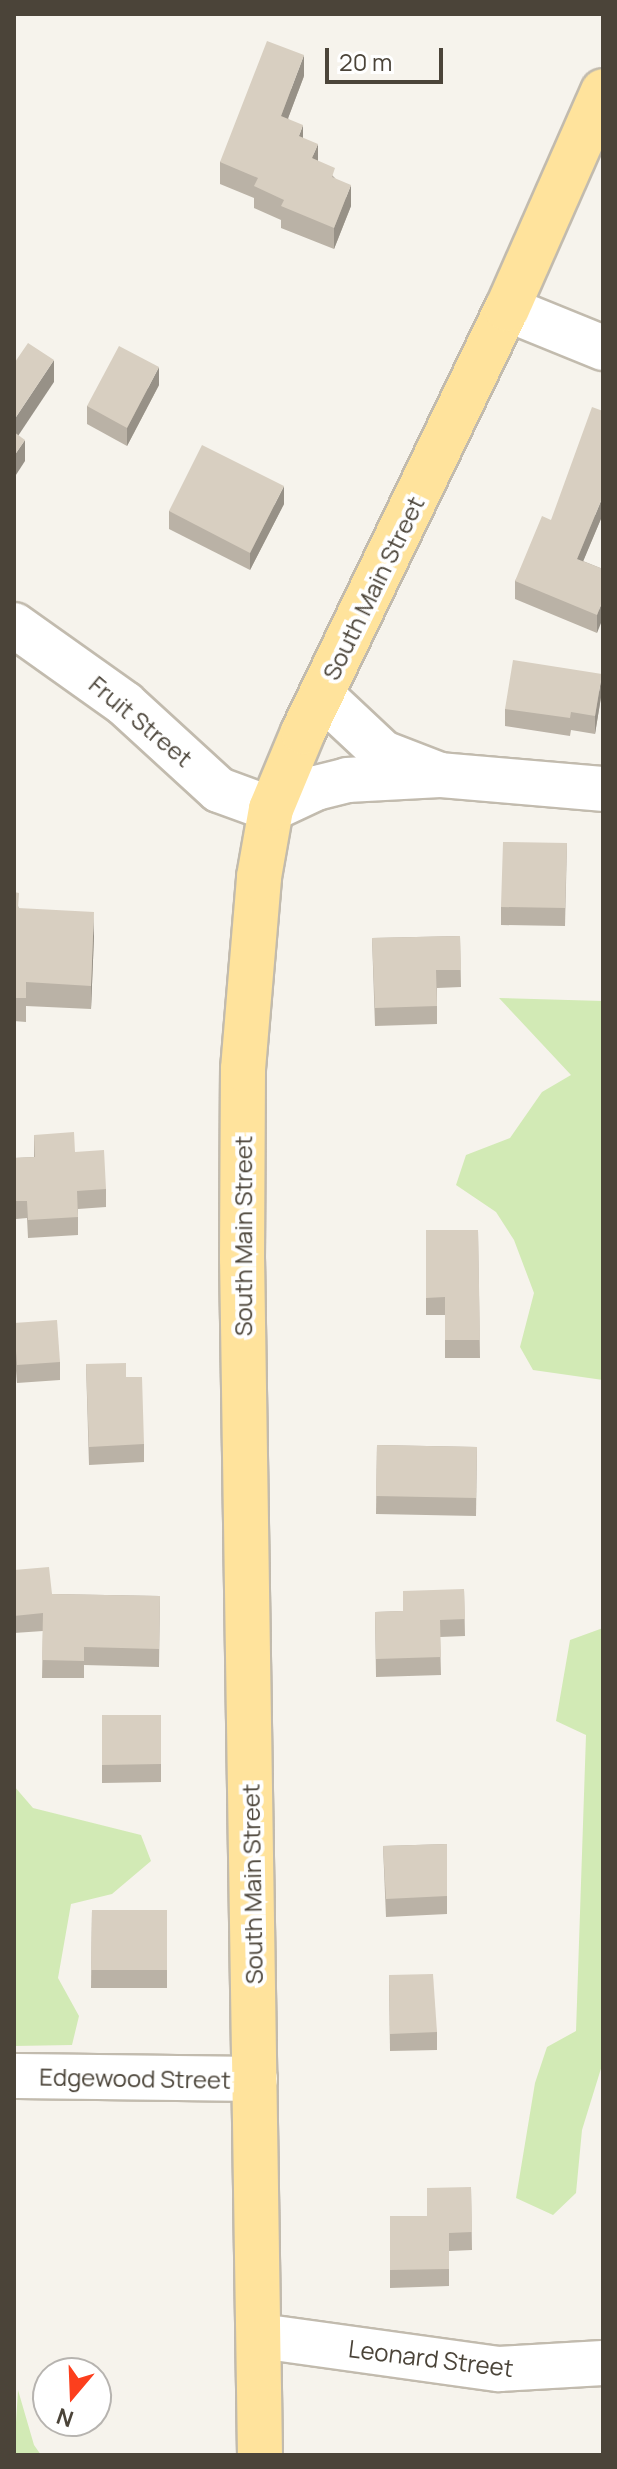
<!DOCTYPE html>
<html>
<head>
<meta charset="utf-8">
<style>
	body { margin:0 }
	#map { position:relative; width:617px; height:2469px; overflow:hidden; background:#f6f3ec; font-family:Manrope,sans-serif }
	div>[style] { position:absolute }
	.green>* { inset:0; background:#d2eab5 }
	.roads { filter:drop-shadow(2px 0 #c2bbae) drop-shadow(-2px 0 #c2bbae) drop-shadow(0 2px #c2bbae) drop-shadow(0 -2px #c2bbae) }
	.minor>* { height:44px; margin:-22px; padding:0 22px; transform-origin:22px; border-radius:22px; background:#fff }
	.major>* { height:44px; margin:-22px; padding:0 22px; transform-origin:22px; border-radius:22px; background:#ffe39c }
	.wall>* { inset:0; background:#bab2a6 }
	.shaded-wall>* { inset:0; background:#979187 }
	.building>* { inset:0; background:#d8cfc1 }
	span { translate:-50% -50%; white-space:nowrap; text-align:center; line-height:1.15; -webkit-text-stroke:8px #fff; paint-order:stroke }
	.street-label { font-size:24px; color:#4b4439 }
	.frame { position:absolute; inset:0; border:16px solid #4b4439; pointer-events:none }
	.north { position:absolute; left:32px; top:2357px; width:80px; height:80px; box-sizing:border-box; background:#fff; border:2px solid #b7b4b0; border-radius:50%; rotate:199deg; font-size:22px; font-weight:700; line-height:32px; text-align:center; color:#4b4439 }
	.north::after { content:''; display:block; margin:auto; width:28px; height:36px; background:#fc3f1d; clip-path:polygon(50% 0,100% 100%,50% 72%,0 100%) }
	.scale { position:absolute; left:325px; top:48px; width:118px; height:36px; box-sizing:border-box; border:4px solid #4b4439; border-top:0; padding-left:10px; font-size:24px; line-height:28px; white-space:nowrap; color:#4b4439; -webkit-text-stroke:6px #fff; paint-order:stroke }
</style>
</head>
<body>
<div id="map">
	<div class="green">
		<i style="clip-path:polygon(499px 998px,603px 1001px,603px 1380px,533px 1370px,520px 1347px,534px 1293px,514px 1240px,496px 1212px,456px 1185px,466px 1155px,510px 1138px,542px 1092px,571px 1075px)"></i>
		<i style="clip-path:polygon(603px 1628px,603px 2062px,582px 2130px,576px 2193px,553px 2215px,516px 2198px,535px 2083px,547px 2047px,576px 2031px,586px 1735px,556px 1721px,570px 1640px)"></i>
		<i style="clip-path:polygon(14px 1786px,33px 1808px,141px 1835px,151px 1861px,112px 1894px,71px 1904px,58px 1978px,79px 2016px,72px 2045px,14px 2046px)"></i>
		<i style="clip-path:polygon(18px 2390px,34px 2445px,41px 2455px,14px 2455px)"></i>
	</div>
	<div class="roads">
		<div class="minor">
			<i style="left:507px;top:309px;width:104px;rotate:22.1deg"></i>
			<i style="left:14px;top:625px;width:136px;rotate:35.4deg"></i>
			<i style="left:125px;top:704px;width:127px;rotate:42.5deg"></i>
			<i style="left:219px;top:790px;width:55px;rotate:20.1deg"></i>
			<i style="left:271px;top:809px;width:50px;rotate:-25deg"></i>
			<i style="left:316px;top:788px;width:32px;rotate:-14deg"></i>
			<i style="left:347px;top:780px;width:93px;rotate:-3.1deg"></i>
			<i style="left:440px;top:775px;width:61px;rotate:-158.9deg"></i>
			<i style="left:383px;top:753px;width:85px;rotate:-136.9deg"></i>
			<i style="left:440px;top:775px;width:164px;rotate:4.9deg"></i>
			<i style="left:14px;top:2076px;width:241px;rotate:0.7deg"></i>
			<i style="left:260px;top:2336px;width:241px;rotate:7.9deg"></i>
			<i style="left:499px;top:2369px;width:104px;rotate:-3.3deg"></i>
		</div>
		<div class="major">
			<i style="left:260px;top:2455px;width:1196px;rotate:-90.86deg"></i>
			<i style="left:242px;top:1259px;width:190px;rotate:-89.7deg"></i>
			<i style="left:243px;top:1069px;width:193px;rotate:-85.2deg"></i>
			<i style="left:259px;top:877px;width:69px;rotate:-80deg"></i>
			<i style="left:271px;top:809px;width:83px;rotate:-67.4deg"></i>
			<i style="left:303px;top:732px;width:470px;rotate:-64.3deg"></i>
			<i style="left:507px;top:309px;width:238px;rotate:-66.2deg"></i>
		</div>
	</div>
	<div class="wall">
		<i style="clip-path:polygon(304px 76px,288px 118px,318px 161px,335px 178px,351px 206px,334px 249px,281px 228px,281px 220px,254px 208px,254px 198px,220px 184px,220px 162px)"></i>
		<i style="clip-path:polygon(159px 385px,127px 446px,87px 424px,87px 406px)"></i>
		<i style="clip-path:polygon(284px 504px,250px 570px,169px 529px,169px 511px)"></i>
		<i style="clip-path:polygon(603px 514px,583px 561px,603px 569px,597px 633px,515px 599px,515px 581px,551px 520px)"></i>
		<i style="clip-path:polygon(602px 691px,595px 734px,571px 730px,570px 736px,505px 726px,505px 709px)"></i>
		<i style="clip-path:polygon(567px 843px,565px 926px,501px 925px,501px 907px)"></i>
		<i style="clip-path:polygon(14px 892px,19px 909px,94px 936px,91px 1009px,26px 1006px,26px 1022px,14px 1021px)"></i>
		<i style="clip-path:polygon(460px 936px,461px 987px,437px 988px,437px 1024px,375px 1026px,372px 938px)"></i>
		<i style="clip-path:polygon(34px 1135px,75px 1152px,106px 1189px,106px 1207px,78px 1209px,78px 1235px,28px 1238px,27px 1218px,16px 1219px,14px 1158px,34px 1157px)"></i>
		<i style="clip-path:polygon(426px 1230px,478px 1230px,480px 1358px,445px 1358px,445px 1315px,426px 1315px)"></i>
		<i style="clip-path:polygon(14px 1323px,60px 1362px,60px 1380px,17px 1383px,14px 1346px)"></i>
		<i style="clip-path:polygon(86px 1364px,126px 1377px,144px 1444px,144px 1462px,89px 1465px)"></i>
		<i style="clip-path:polygon(377px 1445px,477px 1447px,476px 1516px,376px 1514px)"></i>
		<i style="clip-path:polygon(14px 1570px,52px 1594px,160px 1596px,159px 1667px,84px 1665px,84px 1678px,42px 1678px,43px 1631px,14px 1633px)"></i>
		<i style="clip-path:polygon(464px 1589px,465px 1636px,440px 1637px,441px 1675px,376px 1677px,375px 1612px,403px 1611px)"></i>
		<i style="clip-path:polygon(102px 1715px,161px 1715px,161px 1782px,102px 1783px)"></i>
		<i style="clip-path:polygon(447px 1844px,447px 1914px,386px 1917px,383px 1846px)"></i>
		<i style="clip-path:polygon(92px 1910px,167px 1910px,167px 1988px,91px 1988px)"></i>
		<i style="clip-path:polygon(389px 1975px,437px 2032px,437px 2050px,390px 2051px)"></i>
		<i style="clip-path:polygon(471px 2187px,472px 2250px,449px 2251px,449px 2286px,390px 2288px,390px 2216px,427px 2216px)"></i>
	</div>
	<div class="shaded-wall">
		<i style="clip-path:polygon(304px 55px,304px 76px,281px 137px,281px 116px)"></i>
		<i style="clip-path:polygon(303px 125px,303px 146px,299px 136px)"></i>
		<i style="clip-path:polygon(318px 144px,318px 166px,312px 158px)"></i>
		<i style="clip-path:polygon(351px 185px,351px 206px,334px 249px,334px 228px)"></i>
		<i style="clip-path:polygon(54px 360px,54px 382px,14px 442px,14px 420px)"></i>
		<i style="clip-path:polygon(159px 367px,159px 385px,127px 446px,127px 428px)"></i>
		<i style="clip-path:polygon(25px 440px,25px 461px,14px 478px,14px 456px)"></i>
		<i style="clip-path:polygon(284px 486px,284px 504px,250px 570px,250px 553px)"></i>
		<i style="clip-path:polygon(603px 496px,603px 514px,577px 576px,577px 559px)"></i>
		<i style="clip-path:polygon(603px 600px,603px 618px,597px 633px,597px 615px)"></i>
		<i style="clip-path:polygon(602px 674px,602px 691px,595px 734px,595px 716px)"></i>
		<i style="clip-path:polygon(94px 912px,94px 936px,91px 1009px,91px 986px)"></i>
	</div>
	<div class="building">
		<i style="clip-path:polygon(267px 41px,304px 55px,281px 116px,303px 125px,299px 136px,318px 144px,312px 158px,335px 168px,332px 177px,351px 185px,334px 228px,281px 206px,284px 200px,254px 186px,258px 178px,220px 162px)"></i>
		<i style="clip-path:polygon(28px 343px,54px 360px,14px 420px,14px 361px,15px 362px)"></i>
		<i style="clip-path:polygon(119px 346px,159px 367px,127px 428px,87px 406px)"></i>
		<i style="clip-path:polygon(592px 407px,603px 411px,603px 496px,577px 559px,603px 569px,603px 600px,597px 615px,515px 581px,542px 516px,551px 520px)"></i>
		<i style="clip-path:polygon(14px 432px,25px 440px,14px 456px)"></i>
		<i style="clip-path:polygon(202px 445px,284px 486px,250px 553px,169px 511px)"></i>
		<i style="clip-path:polygon(513px 660px,602px 674px,595px 716px,571px 712px,570px 718px,505px 709px)"></i>
		<i style="clip-path:polygon(503px 842px,567px 843px,565px 908px,501px 907px)"></i>
		<i style="clip-path:polygon(14px 892px,19px 893px,18px 908px,94px 912px,91px 986px,26px 982px,26px 998px,14px 998px)"></i>
		<i style="clip-path:polygon(460px 936px,461px 970px,436px 970px,437px 1006px,375px 1008px,372px 938px)"></i>
		<i style="clip-path:polygon(74px 1132px,75px 1152px,104px 1150px,106px 1189px,77px 1191px,78px 1217px,28px 1220px,27px 1201px,16px 1201px,14px 1158px,35px 1157px,34px 1135px)"></i>
		<i style="clip-path:polygon(426px 1230px,478px 1230px,480px 1340px,445px 1340px,445px 1297px,426px 1298px)"></i>
		<i style="clip-path:polygon(57px 1320px,60px 1362px,17px 1365px,14px 1323px)"></i>
		<i style="clip-path:polygon(126px 1363px,126px 1377px,142px 1377px,144px 1444px,89px 1447px,86px 1364px)"></i>
		<i style="clip-path:polygon(377px 1445px,477px 1447px,476px 1498px,376px 1496px)"></i>
		<i style="clip-path:polygon(49px 1567px,52px 1594px,160px 1596px,159px 1649px,84px 1647px,84px 1661px,42px 1660px,43px 1613px,14px 1616px,14px 1570px)"></i>
		<i style="clip-path:polygon(464px 1589px,465px 1619px,440px 1620px,441px 1657px,376px 1659px,375px 1612px,403px 1611px,403px 1591px)"></i>
		<i style="clip-path:polygon(102px 1715px,161px 1715px,161px 1764px,102px 1765px)"></i>
		<i style="clip-path:polygon(447px 1844px,447px 1896px,386px 1899px,383px 1846px)"></i>
		<i style="clip-path:polygon(92px 1910px,167px 1910px,167px 1970px,91px 1970px)"></i>
		<i style="clip-path:polygon(433px 1974px,437px 2032px,390px 2034px,389px 1975px)"></i>
		<i style="clip-path:polygon(471px 2187px,472px 2232px,449px 2233px,449px 2269px,390px 2270px,390px 2216px,427px 2216px,427px 2188px)"></i>
	</div>
	<div class="street-label">
		<span style="left:373px;top:588px;rotate:-64deg">South Main Street</span>
		<span style="left:141px;top:721px;rotate:40deg">Fruit Street</span>
		<span style="left:243px;top:1236px;rotate:-90deg">South Main Street</span>
		<span style="left:252px;top:1884px;rotate:-91deg">South Main Street</span>
		<span style="left:135px;top:2078px;rotate:1deg">Edgewood Street</span>
		<span style="left:431px;top:2358px;rotate:7deg">Leonard Street</span>
	</div>
	<div class="frame"></div>
	<div class="north">N</div>
	<div class="scale">20 m</div>
</div>
</body>
</html>
